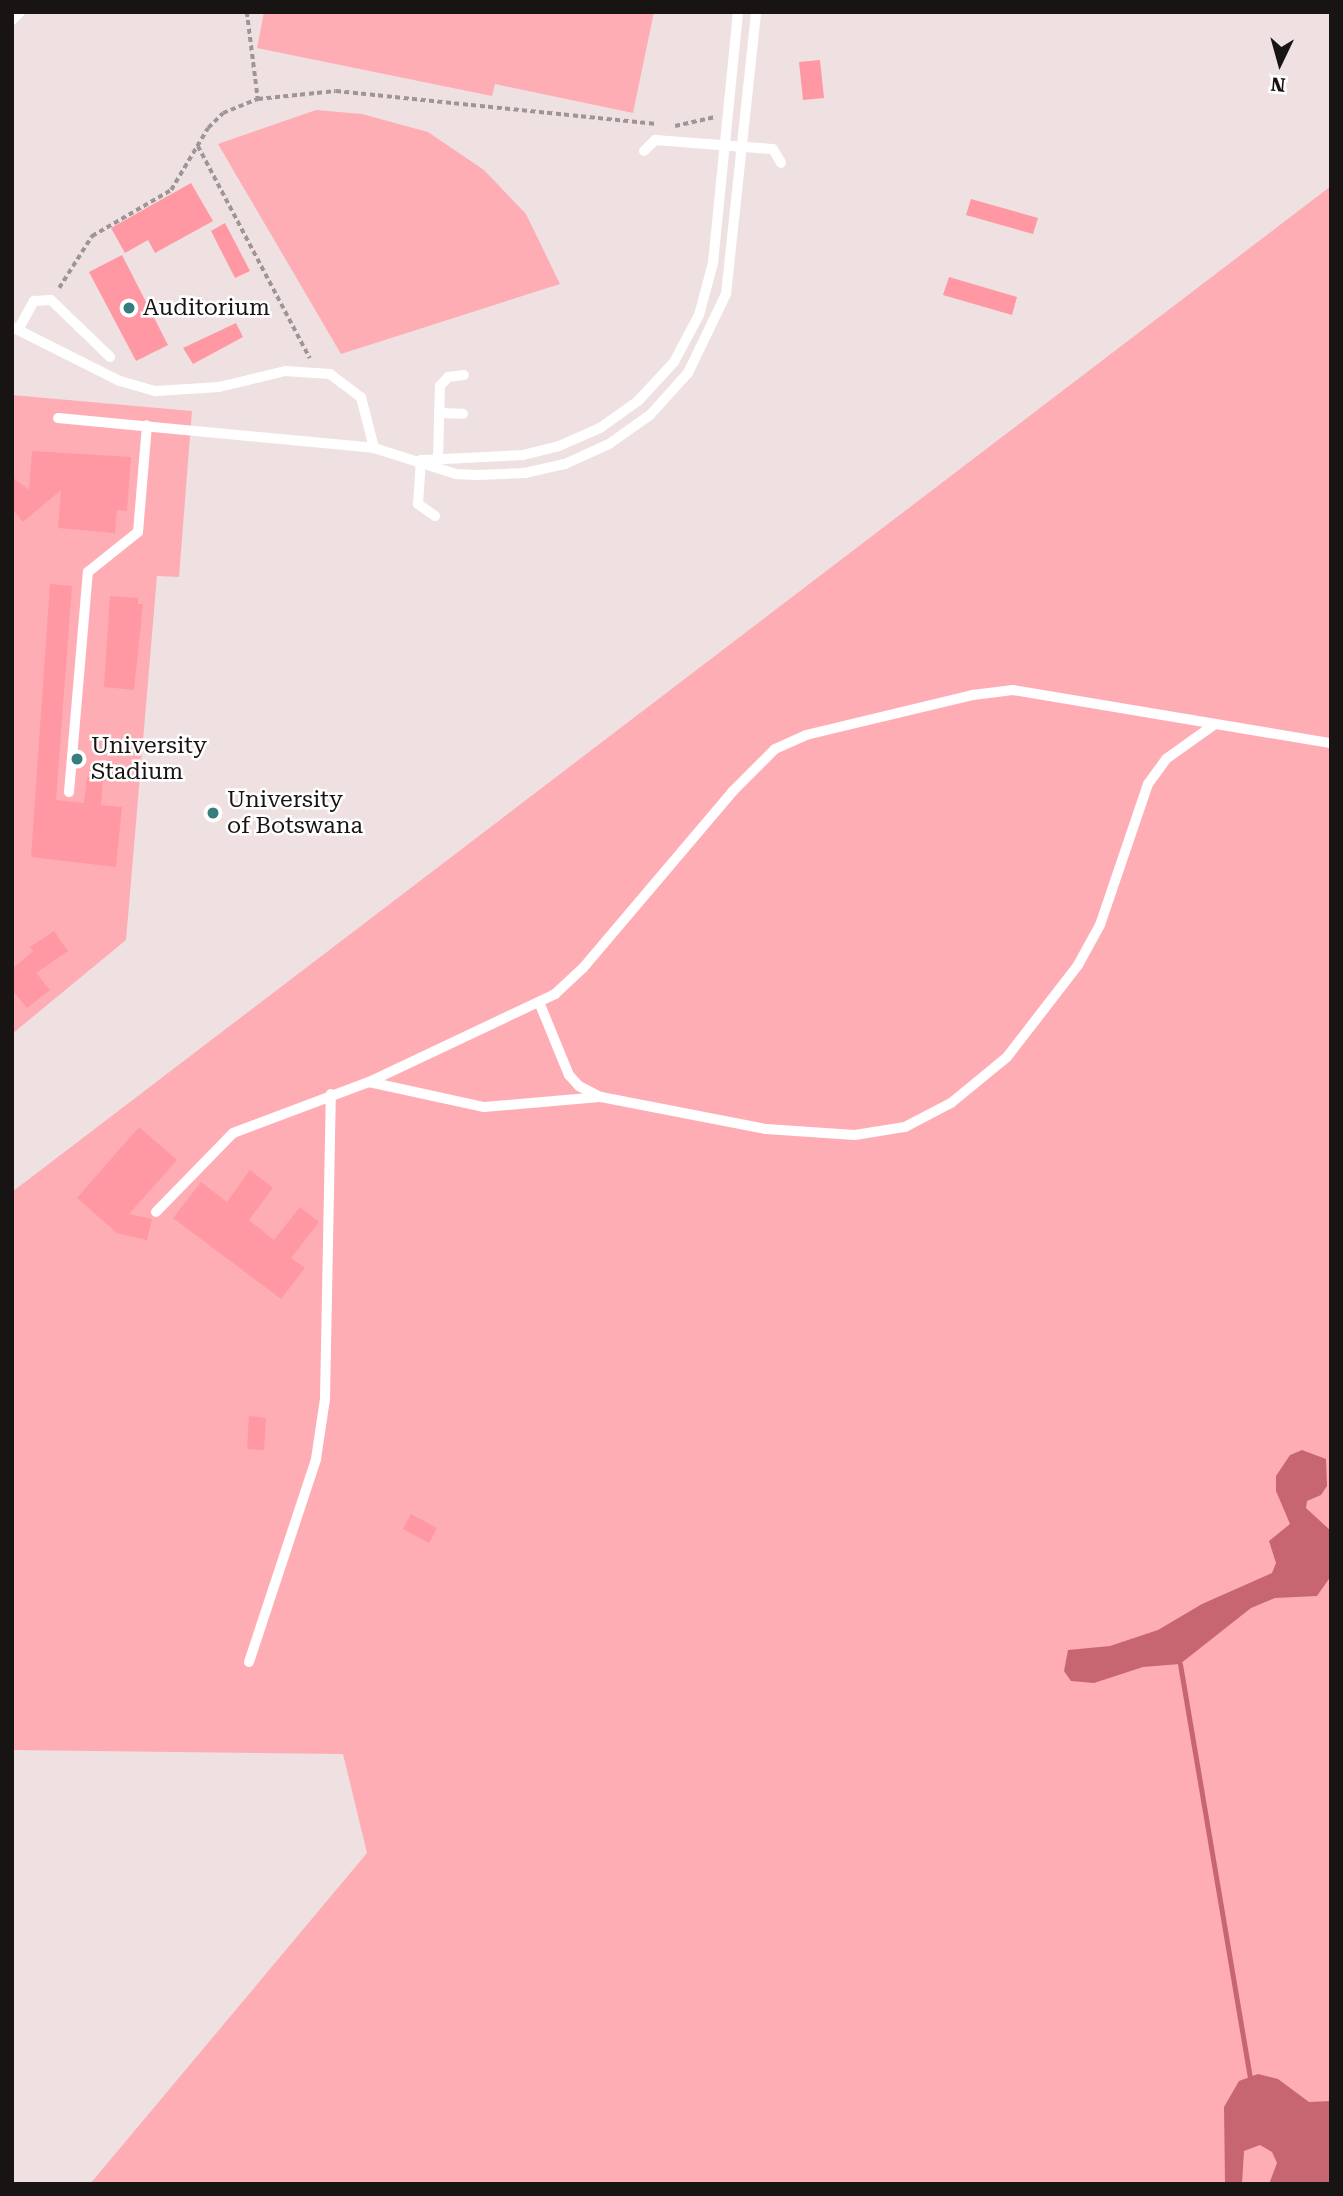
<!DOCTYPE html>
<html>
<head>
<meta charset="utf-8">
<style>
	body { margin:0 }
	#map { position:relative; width:1343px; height:2196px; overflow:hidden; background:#efe1e2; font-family:"Roboto Serif",serif }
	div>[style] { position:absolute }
	.green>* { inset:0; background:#ffadb4 }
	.water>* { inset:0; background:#c76671 }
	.stream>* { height:5px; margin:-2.5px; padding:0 2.5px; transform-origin:2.5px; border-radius:2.5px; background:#c76671 }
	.building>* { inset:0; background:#ff98a2 }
	.path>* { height:3.5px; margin-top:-1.75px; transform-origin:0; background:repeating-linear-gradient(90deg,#a09596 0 5px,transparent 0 8.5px) }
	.service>* { height:10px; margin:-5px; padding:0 5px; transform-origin:5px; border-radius:5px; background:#fff }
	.dots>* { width:19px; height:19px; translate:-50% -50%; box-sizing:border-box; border:4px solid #fff; border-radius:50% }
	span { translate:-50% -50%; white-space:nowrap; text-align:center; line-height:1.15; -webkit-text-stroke:5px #fff; paint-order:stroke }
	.poi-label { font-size:23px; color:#181414 }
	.left { translate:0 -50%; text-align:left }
	.frame { position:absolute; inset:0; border:14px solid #181414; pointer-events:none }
	.north { position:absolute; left:1245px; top:28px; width:70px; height:70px; -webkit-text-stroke:5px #fff; paint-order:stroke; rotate:185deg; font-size:19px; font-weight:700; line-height:28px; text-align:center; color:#181414 }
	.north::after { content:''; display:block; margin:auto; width:24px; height:32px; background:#181414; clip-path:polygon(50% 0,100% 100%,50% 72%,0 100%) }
</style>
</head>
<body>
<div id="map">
	<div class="green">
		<i style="clip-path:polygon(264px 12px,654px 12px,633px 113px,495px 84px,492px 96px,257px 48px)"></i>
		<i style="clip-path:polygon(316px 110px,362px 114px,428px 132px,484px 170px,526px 214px,560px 284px,341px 354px,218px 144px)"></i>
		<i style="clip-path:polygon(1331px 186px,1331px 2184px,90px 2184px,367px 1853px,343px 1754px,12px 1750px,12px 1192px)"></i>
		<i style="clip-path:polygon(12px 395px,192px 411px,179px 577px,157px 576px,126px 940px,12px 1034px)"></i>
	</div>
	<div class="water">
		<i style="clip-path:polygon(1302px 1450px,1326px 1459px,1327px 1486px,1321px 1495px,1307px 1501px,1306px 1508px,1331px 1531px,1331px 1576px,1317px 1596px,1275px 1598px,1251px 1608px,1180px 1664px,1143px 1667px,1094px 1683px,1071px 1681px,1064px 1671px,1068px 1650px,1110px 1646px,1158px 1630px,1202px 1604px,1272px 1573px,1276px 1563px,1269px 1541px,1290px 1524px,1276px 1491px,1276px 1476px,1290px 1455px)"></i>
		<i style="clip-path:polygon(1258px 2074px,1278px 2079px,1309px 2102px,1331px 2101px,1331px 2184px,1269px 2184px,1277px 2163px,1272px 2152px,1260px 2145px,1244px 2151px,1242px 2184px,1225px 2184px,1224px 2107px,1239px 2081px)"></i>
	</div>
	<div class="stream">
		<i style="left:1180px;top:1664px;width:418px;rotate:80.4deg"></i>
	</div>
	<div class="building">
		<i style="clip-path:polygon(820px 60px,824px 98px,803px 100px,799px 62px)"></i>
		<i style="clip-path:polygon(191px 183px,213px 221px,155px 253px,148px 240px,125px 253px,111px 228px)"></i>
		<i style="clip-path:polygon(971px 199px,1038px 218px,1033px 234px,966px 215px)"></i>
		<i style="clip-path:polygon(225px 223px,250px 271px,235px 278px,211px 231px)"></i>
		<i style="clip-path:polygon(122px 255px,168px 345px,136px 361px,89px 272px)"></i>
		<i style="clip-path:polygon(949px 277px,1017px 297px,1012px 315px,943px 295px)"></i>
		<i style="clip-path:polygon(236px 323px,243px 337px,193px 364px,183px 348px)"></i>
		<i style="clip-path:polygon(32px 451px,131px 457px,127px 511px,117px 510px,115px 533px,58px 528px,61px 490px,23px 522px,12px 509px,12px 477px,29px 490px)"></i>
		<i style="clip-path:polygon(50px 584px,72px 586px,56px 800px,84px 803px,87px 777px,103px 778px,101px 805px,122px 807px,116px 867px,31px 857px)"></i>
		<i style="clip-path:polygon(110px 596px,138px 598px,138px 604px,143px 604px,134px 690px,104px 687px)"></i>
		<i style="clip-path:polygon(54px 931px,68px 951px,36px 973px,50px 990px,27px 1008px,12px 990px,12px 969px,33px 951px,30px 947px)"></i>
		<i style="clip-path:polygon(139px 1127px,177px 1160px,129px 1214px,152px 1219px,147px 1240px,117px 1233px,77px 1198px)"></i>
		<i style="clip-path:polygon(250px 1170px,273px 1188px,249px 1220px,274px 1240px,300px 1207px,319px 1222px,291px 1258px,305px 1268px,281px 1299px,173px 1218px,201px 1182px,227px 1202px)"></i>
		<i style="clip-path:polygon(249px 1416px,266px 1418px,264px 1450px,247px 1449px)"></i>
		<i style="clip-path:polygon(411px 1514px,437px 1528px,429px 1543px,403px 1529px)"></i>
	</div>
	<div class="path">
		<i style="left:247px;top:12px;width:88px;rotate:82.8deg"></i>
		<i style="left:675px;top:126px;width:41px;rotate:-12.7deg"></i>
		<i style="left:198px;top:146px;width:240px;rotate:62.2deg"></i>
		<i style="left:59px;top:288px;width:62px;rotate:-57.6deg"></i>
		<i style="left:92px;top:236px;width:91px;rotate:-30.2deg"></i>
		<i style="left:171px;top:190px;width:72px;rotate:-59.2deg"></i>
		<i style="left:208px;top:128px;width:21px;rotate:-45deg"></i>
		<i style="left:223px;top:113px;width:38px;rotate:-22deg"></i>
		<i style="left:258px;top:99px;width:78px;rotate:-5.9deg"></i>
		<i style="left:336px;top:91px;width:322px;rotate:5.9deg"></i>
	</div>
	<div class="service">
		<i style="left:12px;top:20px;width:11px;rotate:-45deg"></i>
		<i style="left:644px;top:151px;width:16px;rotate:-45deg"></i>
		<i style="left:655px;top:140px;width:118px;rotate:4.4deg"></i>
		<i style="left:773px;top:149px;width:16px;rotate:60deg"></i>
		<i style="left:12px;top:327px;width:121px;rotate:26.6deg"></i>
		<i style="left:120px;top:381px;width:37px;rotate:16deg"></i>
		<i style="left:156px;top:391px;width:63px;rotate:-3.6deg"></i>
		<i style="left:219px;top:387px;width:68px;rotate:-13.6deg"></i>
		<i style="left:285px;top:371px;width:45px;rotate:3.8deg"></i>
		<i style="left:330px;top:374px;width:39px;rotate:37deg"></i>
		<i style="left:361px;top:397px;width:53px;rotate:75.7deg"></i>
		<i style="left:19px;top:328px;width:31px;rotate:-61deg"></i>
		<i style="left:34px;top:301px;width:17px;rotate:-3deg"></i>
		<i style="left:51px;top:300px;width:82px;rotate:44deg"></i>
		<i style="left:439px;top:413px;width:24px;rotate:2deg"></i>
		<i style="left:58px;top:418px;width:317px;rotate:5.4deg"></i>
		<i style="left:374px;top:448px;width:86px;rotate:17.6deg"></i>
		<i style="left:456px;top:474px;width:20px;rotate:3deg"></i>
		<i style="left:476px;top:475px;width:49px;rotate:-2.3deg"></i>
		<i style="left:525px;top:473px;width:41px;rotate:-12.7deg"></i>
		<i style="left:565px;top:464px;width:48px;rotate:-24.4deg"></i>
		<i style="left:609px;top:444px;width:50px;rotate:-35.3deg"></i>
		<i style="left:650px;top:415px;width:57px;rotate:-47.9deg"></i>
		<i style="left:688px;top:373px;width:88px;rotate:-64.3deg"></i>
		<i style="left:726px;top:294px;width:284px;rotate:-83.9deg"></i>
		<i style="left:438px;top:458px;width:72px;rotate:-88.4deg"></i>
		<i style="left:440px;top:386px;width:12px;rotate:-48deg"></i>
		<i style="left:448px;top:377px;width:16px;rotate:-7deg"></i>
		<i style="left:421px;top:460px;width:44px;rotate:93.9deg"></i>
		<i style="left:418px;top:504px;width:21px;rotate:35deg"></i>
		<i style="left:424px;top:460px;width:99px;rotate:-2.9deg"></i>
		<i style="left:523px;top:455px;width:37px;rotate:-14deg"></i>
		<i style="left:559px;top:446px;width:45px;rotate:-23.7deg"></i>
		<i style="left:600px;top:428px;width:47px;rotate:-35.4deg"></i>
		<i style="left:638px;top:401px;width:53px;rotate:-47.3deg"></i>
		<i style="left:674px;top:362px;width:53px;rotate:-62deg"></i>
		<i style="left:699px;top:315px;width:54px;rotate:-74.9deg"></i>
		<i style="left:713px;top:263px;width:252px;rotate:-84.3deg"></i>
		<i style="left:69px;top:792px;width:221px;rotate:-85.1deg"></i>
		<i style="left:88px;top:572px;width:64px;rotate:-38.7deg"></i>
		<i style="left:138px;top:532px;width:107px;rotate:-85.2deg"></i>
		<i style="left:539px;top:1002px;width:79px;rotate:67.7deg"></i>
		<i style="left:569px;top:1075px;width:15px;rotate:48deg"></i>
		<i style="left:579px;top:1086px;width:25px;rotate:27deg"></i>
		<i style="left:601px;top:1097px;width:168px;rotate:11deg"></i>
		<i style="left:766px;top:1129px;width:89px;rotate:3.9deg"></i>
		<i style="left:855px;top:1135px;width:51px;rotate:-9.1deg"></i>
		<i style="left:905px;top:1127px;width:52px;rotate:-27.6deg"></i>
		<i style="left:951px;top:1103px;width:72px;rotate:-39.4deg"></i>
		<i style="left:1007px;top:1057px;width:116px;rotate:-52.3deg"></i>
		<i style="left:1078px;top:965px;width:46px;rotate:-61.2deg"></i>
		<i style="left:1100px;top:925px;width:149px;rotate:-71.2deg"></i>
		<i style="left:1148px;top:784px;width:31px;rotate:-54deg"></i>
		<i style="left:1166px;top:759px;width:60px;rotate:-35.5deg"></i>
		<i style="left:369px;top:1082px;width:118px;rotate:12.3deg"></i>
		<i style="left:484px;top:1107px;width:116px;rotate:-4.9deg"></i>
		<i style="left:156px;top:1212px;width:110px;rotate:-45.7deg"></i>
		<i style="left:233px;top:1133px;width:145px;rotate:-20.6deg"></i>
		<i style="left:369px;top:1082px;width:206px;rotate:-25.3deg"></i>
		<i style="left:555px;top:994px;width:38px;rotate:-43deg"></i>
		<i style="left:583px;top:968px;width:232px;rotate:-49.7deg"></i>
		<i style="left:733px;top:791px;width:59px;rotate:-45deg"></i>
		<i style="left:775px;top:749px;width:34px;rotate:-24deg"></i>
		<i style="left:806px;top:735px;width:172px;rotate:-13.5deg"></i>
		<i style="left:973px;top:695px;width:40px;rotate:-7.1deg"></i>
		<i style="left:1013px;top:690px;width:322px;rotate:9.5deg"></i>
		<i style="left:249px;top:1662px;width:214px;rotate:-71.7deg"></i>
		<i style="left:316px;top:1459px;width:61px;rotate:-81.5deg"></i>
		<i style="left:325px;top:1399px;width:305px;rotate:-88.9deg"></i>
	</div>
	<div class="dots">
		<i style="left:129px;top:308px;background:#367e7d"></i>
		<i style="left:77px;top:759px;background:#367e7d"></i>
		<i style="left:213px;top:813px;background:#367e7d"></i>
	</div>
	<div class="poi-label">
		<span class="left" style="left:143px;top:308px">Auditorium</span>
		<span class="left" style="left:91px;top:759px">University<br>Stadium</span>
		<span class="left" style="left:227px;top:813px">University<br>of Botswana</span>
	</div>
	<div class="frame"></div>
	<div class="north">N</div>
</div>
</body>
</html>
